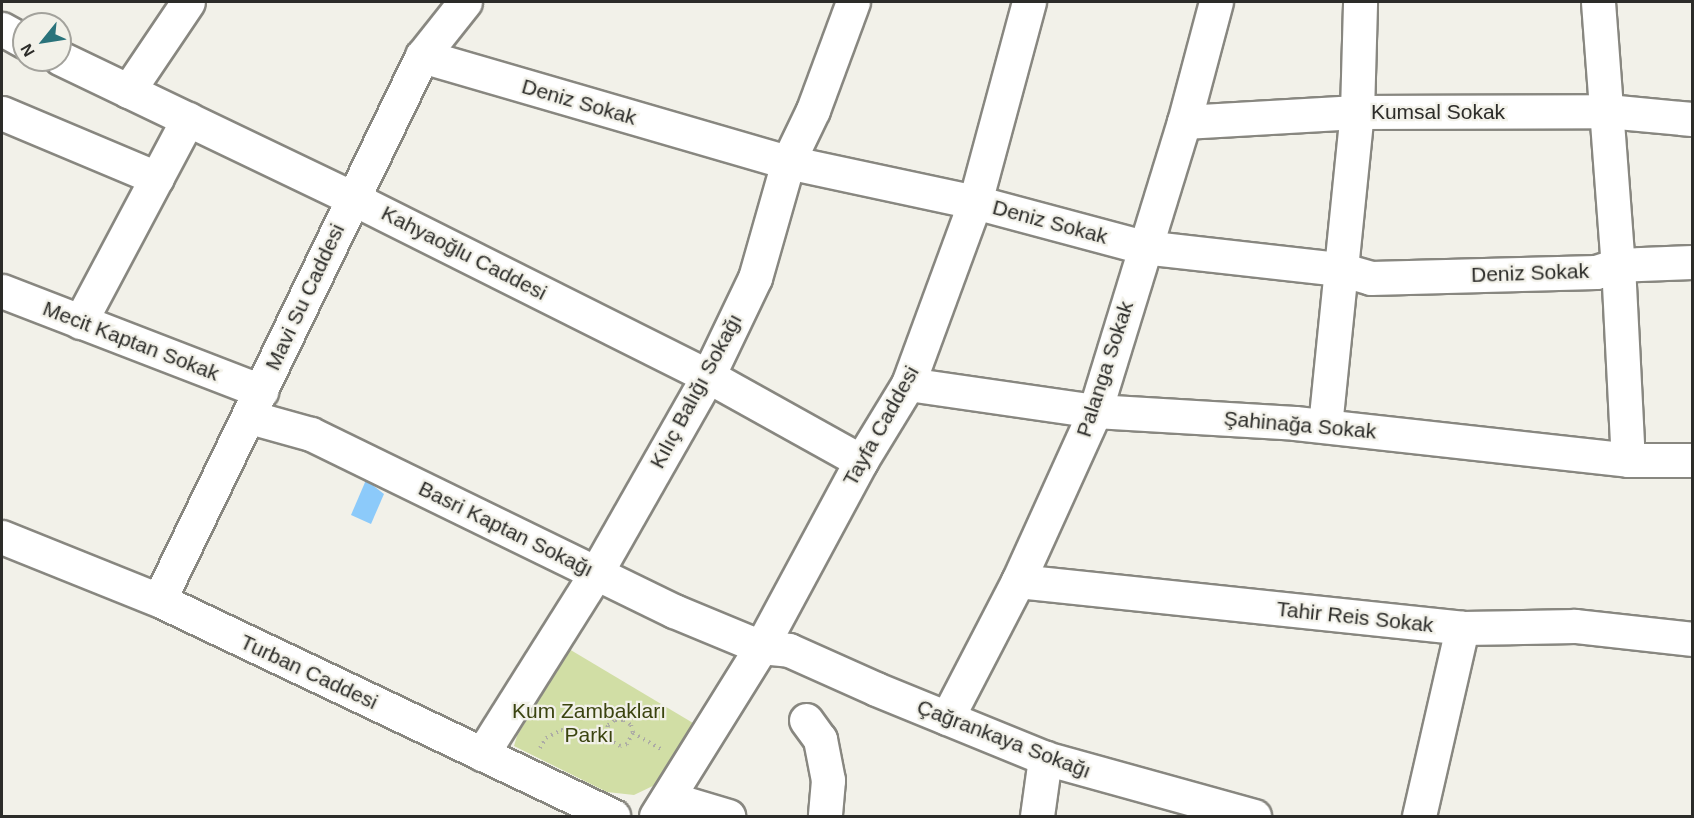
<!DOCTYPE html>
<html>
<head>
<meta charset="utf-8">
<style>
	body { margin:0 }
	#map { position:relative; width:1694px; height:818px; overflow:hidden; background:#f2f1e9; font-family:Arial,sans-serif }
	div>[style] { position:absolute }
	.green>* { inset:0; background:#d1dea5 }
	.water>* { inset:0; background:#8ccafa }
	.path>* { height:4px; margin-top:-2px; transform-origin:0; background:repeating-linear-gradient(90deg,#acaba5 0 1.5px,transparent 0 6px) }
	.roads { filter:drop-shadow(2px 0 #888780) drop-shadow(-2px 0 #888780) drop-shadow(0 2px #888780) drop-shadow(0 -2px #888780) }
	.minor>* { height:33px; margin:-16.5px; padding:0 16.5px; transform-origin:16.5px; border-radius:16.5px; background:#fff }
	.major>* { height:33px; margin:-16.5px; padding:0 16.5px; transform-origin:16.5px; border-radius:16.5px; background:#fff }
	span { translate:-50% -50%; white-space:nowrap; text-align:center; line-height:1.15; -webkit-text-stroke:4.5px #f2f1e9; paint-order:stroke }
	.street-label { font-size:21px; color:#2c2c29 }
	.park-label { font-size:21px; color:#3b4410 }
	.frame { position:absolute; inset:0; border:3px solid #2c2c29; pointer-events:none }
	.north { position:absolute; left:12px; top:12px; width:60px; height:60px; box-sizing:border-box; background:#f2f1e9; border:2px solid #a3a29c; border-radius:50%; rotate:240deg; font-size:16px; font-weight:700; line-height:24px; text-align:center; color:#2c2c29 }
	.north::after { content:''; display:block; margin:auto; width:21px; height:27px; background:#2a737b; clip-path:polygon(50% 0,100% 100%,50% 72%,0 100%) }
</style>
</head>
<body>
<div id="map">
	<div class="green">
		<i style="clip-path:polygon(569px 649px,693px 723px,659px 783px,634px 795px,607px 792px,514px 746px,517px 736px)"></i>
	</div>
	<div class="water">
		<i style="clip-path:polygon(366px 480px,384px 494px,371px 524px,351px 515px)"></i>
	</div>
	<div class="path">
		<i style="left:633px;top:733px;width:13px;rotate:119deg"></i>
		<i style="left:627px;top:744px;width:7px;rotate:164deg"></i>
		<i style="left:620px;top:746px;width:14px;rotate:-150deg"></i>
		<i style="left:608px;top:739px;width:6px;rotate:-108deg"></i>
		<i style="left:606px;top:733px;width:8px;rotate:-76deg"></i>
		<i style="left:608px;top:725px;width:9px;rotate:-36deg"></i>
		<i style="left:615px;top:720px;width:9px"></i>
		<i style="left:624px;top:720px;width:9px;rotate:36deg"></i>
		<i style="left:631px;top:725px;width:8px;rotate:76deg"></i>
		<i style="left:633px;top:733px;width:34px;rotate:30deg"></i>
		<i style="left:540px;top:748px;width:12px;rotate:-59deg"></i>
		<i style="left:546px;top:738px;width:17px;rotate:-28deg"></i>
		<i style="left:561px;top:730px;width:45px;rotate:3.8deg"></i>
	</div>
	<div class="roads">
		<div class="minor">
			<i style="left:1598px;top:2px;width:264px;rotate:85.7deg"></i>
			<i style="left:1618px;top:265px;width:195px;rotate:87.1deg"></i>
			<i style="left:2px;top:29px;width:25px;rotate:29deg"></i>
			<i style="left:422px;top:56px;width:381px;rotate:16.2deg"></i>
			<i style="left:788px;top:162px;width:191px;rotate:12.1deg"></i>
			<i style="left:975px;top:202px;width:174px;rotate:15deg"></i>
			<i style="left:1143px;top:247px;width:198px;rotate:6.4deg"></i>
			<i style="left:1340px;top:269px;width:32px;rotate:16deg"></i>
			<i style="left:1371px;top:278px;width:225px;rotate:-1.5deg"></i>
			<i style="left:1596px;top:272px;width:23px;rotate:-18deg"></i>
			<i style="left:1618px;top:265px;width:74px;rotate:-2.3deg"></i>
			<i style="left:60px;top:58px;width:324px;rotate:25.6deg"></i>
			<i style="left:352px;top:198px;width:398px;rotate:26.6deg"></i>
			<i style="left:708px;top:376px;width:175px;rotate:29.1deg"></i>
			<i style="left:128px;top:91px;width:107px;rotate:-56deg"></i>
			<i style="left:2px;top:113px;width:168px;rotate:22.8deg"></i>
			<i style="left:1184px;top:122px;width:173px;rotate:-3.3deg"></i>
			<i style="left:1357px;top:112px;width:250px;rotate:-0.2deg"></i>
			<i style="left:1607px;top:111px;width:85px;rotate:5.4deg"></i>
			<i style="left:2px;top:291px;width:278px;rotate:21.1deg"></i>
			<i style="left:80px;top:322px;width:230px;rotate:-62deg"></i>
			<i style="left:908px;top:384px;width:189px;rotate:8.2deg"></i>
			<i style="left:1095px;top:411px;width:200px;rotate:3.4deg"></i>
			<i style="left:1295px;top:423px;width:335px;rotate:6.3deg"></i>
			<i style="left:1628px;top:460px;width:64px"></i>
			<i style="left:250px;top:417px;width:63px;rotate:15.6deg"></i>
			<i style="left:311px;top:434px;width:404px;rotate:26deg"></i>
			<i style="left:674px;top:611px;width:94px;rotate:22.5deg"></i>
			<i style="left:761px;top:647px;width:28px;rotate:6deg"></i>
			<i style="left:789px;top:650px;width:95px;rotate:24.1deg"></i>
			<i style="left:876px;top:689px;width:183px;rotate:22.2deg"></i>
			<i style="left:1045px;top:758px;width:217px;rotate:15.5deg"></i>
			<i style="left:1325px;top:426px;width:316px;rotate:-84.2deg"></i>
			<i style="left:1357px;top:112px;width:110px;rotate:-88.4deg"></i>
			<i style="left:1018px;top:581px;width:446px;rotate:6deg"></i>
			<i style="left:1462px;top:628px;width:113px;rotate:-1deg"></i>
			<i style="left:1575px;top:626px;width:118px;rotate:6.3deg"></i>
			<i style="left:159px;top:600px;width:604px;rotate:-64.2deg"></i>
			<i style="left:422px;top:56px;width:69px;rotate:-51.5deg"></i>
			<i style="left:947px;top:718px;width:154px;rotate:-62.6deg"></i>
			<i style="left:1018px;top:581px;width:187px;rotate:-65.6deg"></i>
			<i style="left:1095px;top:411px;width:302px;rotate:-72.9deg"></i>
			<i style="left:1184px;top:122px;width:124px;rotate:-75.1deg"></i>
			<i style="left:806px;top:720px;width:24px;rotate:54deg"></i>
			<i style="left:820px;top:739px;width:42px;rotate:79deg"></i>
			<i style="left:828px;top:780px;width:36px;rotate:95deg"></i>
			<i style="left:482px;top:754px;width:214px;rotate:-57.8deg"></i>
			<i style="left:596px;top:573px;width:227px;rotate:-60.4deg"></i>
			<i style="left:708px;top:376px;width:109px;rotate:-64.4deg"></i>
			<i style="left:755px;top:278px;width:121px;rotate:-74.1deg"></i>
			<i style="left:788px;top:162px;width:58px;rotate:-64.3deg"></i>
			<i style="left:813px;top:110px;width:115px;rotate:-69.7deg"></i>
			<i style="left:668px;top:798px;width:63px;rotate:16.7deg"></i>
			<i style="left:656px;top:816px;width:199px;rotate:-58.1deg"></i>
			<i style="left:761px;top:647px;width:211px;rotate:-61.7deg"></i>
			<i style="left:861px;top:461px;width:90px;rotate:-58.6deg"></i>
			<i style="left:908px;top:384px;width:194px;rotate:-69.8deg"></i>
			<i style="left:975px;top:202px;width:207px;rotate:-74.9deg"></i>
			<i style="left:1037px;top:816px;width:59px;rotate:-82.1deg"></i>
			<i style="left:1419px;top:816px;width:193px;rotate:-77.1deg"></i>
		</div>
		<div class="major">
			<i style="left:2px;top:537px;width:169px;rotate:21.9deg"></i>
			<i style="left:159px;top:600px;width:503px;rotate:25.44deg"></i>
		</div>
	</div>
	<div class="street-label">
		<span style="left:579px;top:102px;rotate:16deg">Deniz Sokak</span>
		<span style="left:1438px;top:112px">Kumsal Sokak</span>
		<span style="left:1050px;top:222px;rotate:15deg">Deniz Sokak</span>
		<span style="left:464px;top:253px;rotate:27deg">Kahyaoğlu Caddesi</span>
		<span style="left:1530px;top:273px;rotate:-2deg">Deniz Sokak</span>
		<span style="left:305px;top:297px;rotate:-65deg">Mavi Su Caddesi</span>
		<span style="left:131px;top:341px;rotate:21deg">Mecit Kaptan Sokak</span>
		<span style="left:1105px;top:369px;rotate:-72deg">Palanga Sokak</span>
		<span style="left:696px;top:391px;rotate:-62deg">Kılıç Balığı Sokağı</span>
		<span style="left:1300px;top:425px;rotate:5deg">Şahinağa Sokak</span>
		<span style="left:881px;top:426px;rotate:-61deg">Tayfa Caddesi</span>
		<span style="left:506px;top:529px;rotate:26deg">Basri Kaptan Sokağı</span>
		<span style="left:1355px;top:617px;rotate:6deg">Tahir Reis Sokak</span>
		<span style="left:309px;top:672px;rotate:25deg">Turban Caddesi</span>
		<span style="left:1004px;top:739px;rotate:21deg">Çağrankaya Sokağı</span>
	</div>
	<div class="park-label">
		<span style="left:589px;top:723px">Kum Zambakları<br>Parkı</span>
	</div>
	<div class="frame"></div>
	<div class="north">N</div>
</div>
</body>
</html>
